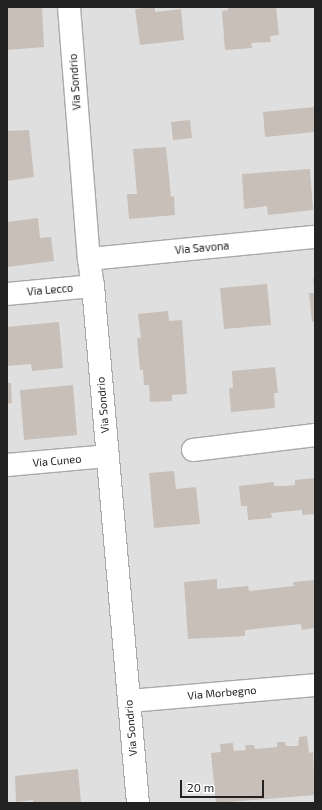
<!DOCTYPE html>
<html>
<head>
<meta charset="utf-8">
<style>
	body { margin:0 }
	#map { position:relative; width:322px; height:810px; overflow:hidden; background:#f2efe9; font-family:"Exo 2",sans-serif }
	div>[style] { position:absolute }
	.residential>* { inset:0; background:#e0dfdf }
	.building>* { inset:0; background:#c7bfb8 }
	.roads { filter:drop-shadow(1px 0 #a9a9a9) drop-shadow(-1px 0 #a9a9a9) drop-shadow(0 1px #a9a9a9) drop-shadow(0 -1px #a9a9a9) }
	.minor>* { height:22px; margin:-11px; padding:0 11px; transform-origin:11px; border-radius:11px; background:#fff }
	span { translate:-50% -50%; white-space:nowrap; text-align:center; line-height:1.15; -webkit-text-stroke:3.5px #fff; paint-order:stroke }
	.street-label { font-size:11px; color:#222 }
	.frame { position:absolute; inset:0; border:8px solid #222; pointer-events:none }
	.scale { position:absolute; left:180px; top:780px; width:84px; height:18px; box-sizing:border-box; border:2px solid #222; border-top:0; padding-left:5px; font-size:12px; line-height:14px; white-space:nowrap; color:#222; -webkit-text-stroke:3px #fff; paint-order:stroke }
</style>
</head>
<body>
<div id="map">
	<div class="residential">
		<i style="clip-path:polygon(7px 7px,315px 7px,315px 803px,7px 803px)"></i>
	</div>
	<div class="building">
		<i style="clip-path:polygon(7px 7px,42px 7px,44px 47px,7px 50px)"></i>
		<i style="clip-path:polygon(155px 7px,155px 12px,181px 9px,184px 40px,140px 45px,135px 9px)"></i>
		<i style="clip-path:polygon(228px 7px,276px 7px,279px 35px,270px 36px,271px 42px,251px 43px,252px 48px,225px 50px,222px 11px,228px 10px)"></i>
		<i style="clip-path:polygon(315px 107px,315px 132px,265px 137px,263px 112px)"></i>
		<i style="clip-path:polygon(190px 120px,192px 138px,173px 140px,171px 122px)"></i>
		<i style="clip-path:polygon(29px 130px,34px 177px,7px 181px,7px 131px)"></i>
		<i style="clip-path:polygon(166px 147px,171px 197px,174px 196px,175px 215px,129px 219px,127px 194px,137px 194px,133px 149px)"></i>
		<i style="clip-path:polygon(310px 169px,313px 210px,268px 215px,267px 206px,244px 209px,242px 174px)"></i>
		<i style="clip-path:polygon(38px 218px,40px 238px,51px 237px,54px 261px,7px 267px,7px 222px)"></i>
		<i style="clip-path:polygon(315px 278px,315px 290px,314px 290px,313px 279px)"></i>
		<i style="clip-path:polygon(267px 284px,271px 325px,224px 329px,220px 288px)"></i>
		<i style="clip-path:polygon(309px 293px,315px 293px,315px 321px,312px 322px)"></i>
		<i style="clip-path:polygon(168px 311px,169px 321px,182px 320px,187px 394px,172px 395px,172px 401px,150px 402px,149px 385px,144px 385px,143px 370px,140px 370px,137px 338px,141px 338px,138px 314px)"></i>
		<i style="clip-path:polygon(59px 322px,63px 368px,32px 371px,31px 364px,7px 366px,7px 327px)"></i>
		<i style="clip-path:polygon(275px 367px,278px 393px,274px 393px,275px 408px,231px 412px,229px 388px,233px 388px,232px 371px)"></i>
		<i style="clip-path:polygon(7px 383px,11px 383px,12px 403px,7px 404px)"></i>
		<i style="clip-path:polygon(73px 385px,77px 435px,24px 440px,20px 390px)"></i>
		<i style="clip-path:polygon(174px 471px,176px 489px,196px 487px,200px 524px,154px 528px,149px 473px)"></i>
		<i style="clip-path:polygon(315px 478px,315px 514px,302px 515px,302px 510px,271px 513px,272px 518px,248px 520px,247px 506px,241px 506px,239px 486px,274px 482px,274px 486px,284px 486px,295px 485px,295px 480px)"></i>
		<i style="clip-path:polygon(217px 579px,217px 589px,248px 586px,249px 591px,294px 586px,293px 582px,315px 580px,315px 628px,302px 630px,301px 624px,245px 630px,245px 636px,188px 639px,184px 582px)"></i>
		<i style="clip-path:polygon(307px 736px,309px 753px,313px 752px,315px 795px,216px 803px,211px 753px,221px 752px,220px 744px,233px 743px,234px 751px,246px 750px,245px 745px,254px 745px,255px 749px,277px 747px,277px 742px,285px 742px,286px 746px,298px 746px,299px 737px)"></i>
		<i style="clip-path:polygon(78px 769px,81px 803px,33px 803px,33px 800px,16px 802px,15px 776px)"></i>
	</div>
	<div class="roads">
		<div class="minor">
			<i style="left:69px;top:7px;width:253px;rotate:85.5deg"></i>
			<i style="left:89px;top:259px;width:27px;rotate:82deg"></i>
			<i style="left:93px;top:286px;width:519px;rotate:85.03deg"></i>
			<i style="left:89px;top:259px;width:227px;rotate:-5.6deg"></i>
			<i style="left:7px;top:294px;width:86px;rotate:-5.3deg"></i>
			<i style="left:193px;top:450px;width:123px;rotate:-7deg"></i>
			<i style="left:7px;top:465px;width:100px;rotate:-5.1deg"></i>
			<i style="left:129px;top:701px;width:187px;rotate:-4.9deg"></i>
		</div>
	</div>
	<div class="street-label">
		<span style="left:75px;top:82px;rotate:-94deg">Via Sondrio</span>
		<span style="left:202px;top:248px;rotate:-5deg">Via Savona</span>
		<span style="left:50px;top:290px;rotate:-5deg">Via Lecco</span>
		<span style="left:103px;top:405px;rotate:-95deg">Via Sondrio</span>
		<span style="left:57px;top:461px;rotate:-5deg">Via Cuneo</span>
		<span style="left:222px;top:693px;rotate:-5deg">Via Morbegno</span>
		<span style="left:131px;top:728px;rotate:-95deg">Via Sondrio</span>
	</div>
	<div class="frame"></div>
	<div class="scale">20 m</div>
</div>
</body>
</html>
